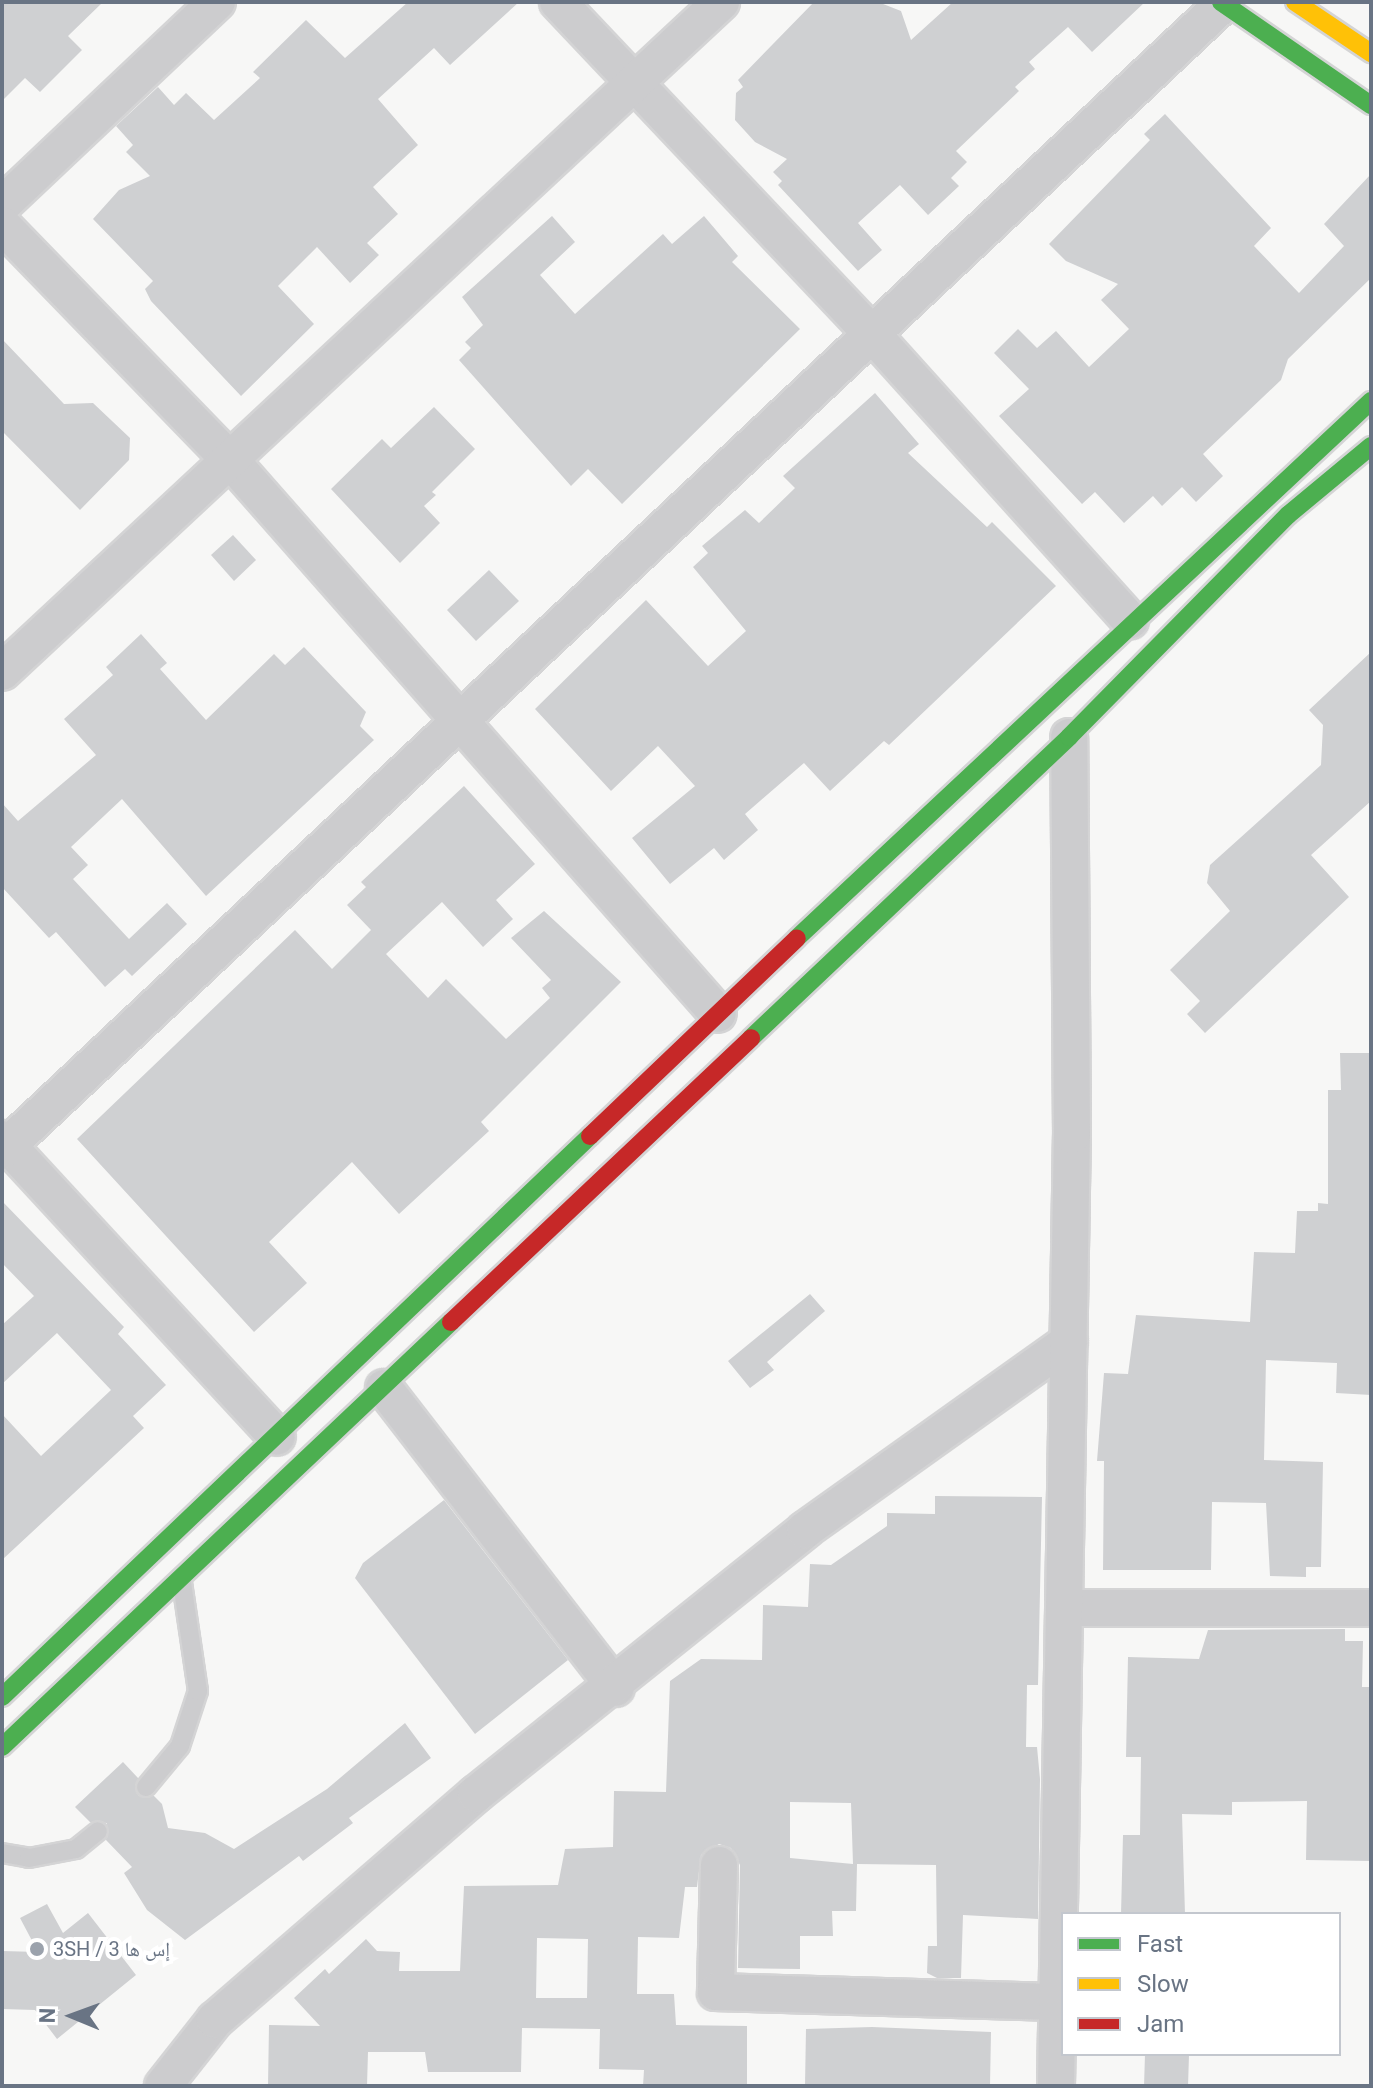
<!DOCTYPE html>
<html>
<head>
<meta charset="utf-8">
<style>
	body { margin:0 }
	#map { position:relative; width:1373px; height:2088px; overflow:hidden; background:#f7f7f6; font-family:Roboto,"Noto Naskh Arabic",sans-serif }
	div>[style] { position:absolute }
	.building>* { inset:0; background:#cfd0d2 }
	.roads { filter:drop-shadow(2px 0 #d4d4d5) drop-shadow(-2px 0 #d4d4d5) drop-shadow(0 2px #d4d4d5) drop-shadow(0 -2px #d4d4d5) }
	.lane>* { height:18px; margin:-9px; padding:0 9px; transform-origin:9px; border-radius:9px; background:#ccccce }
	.street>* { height:36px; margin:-18px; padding:0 18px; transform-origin:18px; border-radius:18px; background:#ccccce }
	.fast>* { height:18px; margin:-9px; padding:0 9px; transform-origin:9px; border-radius:9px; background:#4caf50 }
	.slow>* { height:18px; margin:-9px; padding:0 9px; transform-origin:9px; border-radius:9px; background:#ffc107 }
	.jam>* { height:18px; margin:-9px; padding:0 9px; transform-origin:9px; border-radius:9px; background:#c62828 }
	.dots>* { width:22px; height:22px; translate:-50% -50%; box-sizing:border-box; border:4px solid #fff; border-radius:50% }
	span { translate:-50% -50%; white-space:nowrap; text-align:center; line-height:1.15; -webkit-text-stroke:8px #fff; paint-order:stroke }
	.poi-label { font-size:20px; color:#697484 }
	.left { translate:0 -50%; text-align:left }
	.frame { position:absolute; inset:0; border:4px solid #697484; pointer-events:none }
	.legend { position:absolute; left:1061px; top:1912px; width:280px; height:144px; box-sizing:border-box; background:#fff; border:2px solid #c3c7ce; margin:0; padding:10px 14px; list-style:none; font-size:24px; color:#697484 }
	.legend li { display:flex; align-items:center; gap:16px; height:40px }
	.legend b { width:40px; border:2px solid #c3c7ce }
	.north { position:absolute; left:32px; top:1976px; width:80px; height:80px; -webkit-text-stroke:6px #fff; paint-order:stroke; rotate:271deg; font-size:22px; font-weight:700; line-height:32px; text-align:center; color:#697484 }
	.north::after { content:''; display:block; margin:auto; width:28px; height:36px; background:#697484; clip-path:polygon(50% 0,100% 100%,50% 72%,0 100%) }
</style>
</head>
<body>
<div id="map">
	<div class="building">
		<i style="clip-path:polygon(2px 2px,103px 2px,68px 36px,82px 50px,40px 92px,25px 78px,2px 101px)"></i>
		<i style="clip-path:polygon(408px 2px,519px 2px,450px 65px,434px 48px,378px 99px,418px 145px,373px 187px,398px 214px,367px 243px,379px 255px,350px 283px,317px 247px,278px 286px,314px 324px,241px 396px,151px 301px,145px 289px,153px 281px,93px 219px,119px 190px,150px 176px,126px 152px,133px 145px,116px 126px,158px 87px,174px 105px,186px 93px,214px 120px,260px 78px,253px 72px,306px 20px,345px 58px)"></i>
		<i style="clip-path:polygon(814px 2px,878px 2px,901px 11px,911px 40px,953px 2px,1145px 2px,1092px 52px,1068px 27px,1029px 62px,1035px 69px,1015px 87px,1019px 91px,956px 151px,967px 162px,951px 178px,959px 186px,928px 215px,900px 185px,858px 223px,882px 250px,858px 271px,778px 185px,782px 181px,773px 172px,787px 159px,755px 142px,735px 120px,736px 93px,743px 87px,738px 80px)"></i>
		<i style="clip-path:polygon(1165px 114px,1271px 228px,1254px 246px,1299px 293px,1344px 246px,1324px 224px,1371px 174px,1371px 278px,1288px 359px,1281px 380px,1203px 454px,1223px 476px,1196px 502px,1182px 487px,1162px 506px,1153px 496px,1124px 523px,1095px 492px,1082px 504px,999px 416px,1029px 389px,994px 353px,1018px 329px,1037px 348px,1056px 331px,1089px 367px,1129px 329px,1101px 300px,1118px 284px,1066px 261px,1049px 244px,1150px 140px,1144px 134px)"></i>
		<i style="clip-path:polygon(552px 216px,575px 242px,540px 275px,575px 314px,663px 234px,672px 244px,704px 216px,738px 256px,732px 262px,800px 329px,622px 504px,588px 469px,571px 486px,459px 360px,471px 348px,465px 342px,483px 325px,462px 297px)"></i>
		<i style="clip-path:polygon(2px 339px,64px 404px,93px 403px,130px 438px,129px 460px,80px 510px,2px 431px)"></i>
		<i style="clip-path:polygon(875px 393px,919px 444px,908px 453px,987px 527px,992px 522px,1056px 586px,889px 745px,884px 741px,830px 791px,804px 763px,745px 814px,758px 830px,724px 860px,714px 848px,670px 884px,632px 838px,695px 786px,658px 746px,611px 791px,535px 709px,646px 600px,708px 666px,746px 631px,693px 567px,708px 553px,702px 546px,745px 510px,759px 523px,795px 488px,783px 476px)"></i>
		<i style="clip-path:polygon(434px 407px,475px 449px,432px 492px,436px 495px,424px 506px,440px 523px,400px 563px,331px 489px,382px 439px,391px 448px)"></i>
		<i style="clip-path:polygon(233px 535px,256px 560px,234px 581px,211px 555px)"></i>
		<i style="clip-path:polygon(489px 570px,519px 601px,476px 641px,447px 610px)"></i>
		<i style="clip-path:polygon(141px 634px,167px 663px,160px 669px,206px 720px,274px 654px,285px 665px,304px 647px,366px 712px,360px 726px,374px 740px,206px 896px,122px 799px,71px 847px,88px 865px,73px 879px,129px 939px,167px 903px,187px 924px,132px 976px,125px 969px,105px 987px,56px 932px,49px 938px,2px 887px,2px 803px,18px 821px,96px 755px,64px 719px,113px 675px,106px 667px)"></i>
		<i style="clip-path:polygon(1371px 652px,1371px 801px,1311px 855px,1349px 897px,1205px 1033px,1187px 1014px,1200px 1001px,1170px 970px,1230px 911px,1207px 883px,1210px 865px,1321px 765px,1323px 725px,1309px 710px)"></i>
		<i style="clip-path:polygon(464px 786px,535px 864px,496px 900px,513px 919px,483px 947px,442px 902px,386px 954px,428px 998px,446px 979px,506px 1039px,550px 998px,542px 988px,551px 980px,511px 938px,544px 911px,621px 982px,481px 1122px,489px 1131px,399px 1214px,352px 1162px,269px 1242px,307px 1283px,254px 1332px,77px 1139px,295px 930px,332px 969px,371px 930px,347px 905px,366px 887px,361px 882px)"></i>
		<i style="clip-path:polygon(1340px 1053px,1371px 1053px,1371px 1395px,1336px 1393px,1337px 1363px,1266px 1360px,1264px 1460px,1323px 1462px,1321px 1567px,1306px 1567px,1306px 1577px,1270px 1576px,1266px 1503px,1212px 1502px,1211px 1570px,1103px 1570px,1104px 1461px,1097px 1461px,1104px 1373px,1128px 1374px,1136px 1315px,1250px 1322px,1254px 1252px,1295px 1253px,1297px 1211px,1318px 1211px,1318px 1203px,1328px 1204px,1328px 1090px,1341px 1090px)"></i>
		<i style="clip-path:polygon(2px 1201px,124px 1327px,118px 1334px,166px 1385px,133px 1416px,144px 1428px,2px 1560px,2px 1414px,41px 1456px,111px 1390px,57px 1333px,2px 1384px,2px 1325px,34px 1296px,2px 1263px)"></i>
		<i style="clip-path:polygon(810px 1294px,825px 1311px,767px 1362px,774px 1370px,750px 1388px,728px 1361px)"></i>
		<i style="clip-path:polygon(evenodd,935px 1496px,1042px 1497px,1038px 1685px,1027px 1685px,1026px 1747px,1037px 1747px,1040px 1779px,1038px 1919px,963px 1915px,961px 1978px,937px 1978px,927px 1973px,928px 1946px,937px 1946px,936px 1865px,857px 1864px,856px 1911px,832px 1911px,833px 1936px,800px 1936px,800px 1969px,738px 1968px,740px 1865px,731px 1848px,719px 1844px,701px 1855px,697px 1887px,685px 1887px,679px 1938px,638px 1937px,637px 1994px,674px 1994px,676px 2025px,747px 2026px,747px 2086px,643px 2086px,644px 2070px,599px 2069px,600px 2029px,522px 2028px,521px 2072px,428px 2072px,425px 2052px,368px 2052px,367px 2086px,268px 2086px,269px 2025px,320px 2026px,294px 1998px,325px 1969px,329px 1974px,366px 1939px,377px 1951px,400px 1952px,399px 1971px,460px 1971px,464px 1886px,558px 1885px,565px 1849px,613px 1847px,614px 1791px,666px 1792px,670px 1681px,701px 1659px,762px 1660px,763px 1605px,808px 1607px,810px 1564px,831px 1565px,887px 1526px,887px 1513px,935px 1514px,935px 1496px,790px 1802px,851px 1803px,853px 1864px,790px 1858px,790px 1802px,935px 1496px,537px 1938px,588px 1939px,587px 1998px,536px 1998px,537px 1938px)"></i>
		<i style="clip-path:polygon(444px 1500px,568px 1660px,475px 1734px,355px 1578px,363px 1563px)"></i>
		<i style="clip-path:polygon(1345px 1629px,1345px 1641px,1363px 1641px,1362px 1687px,1371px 1687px,1371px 1861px,1306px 1860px,1307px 1801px,1232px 1802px,1232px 1815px,1182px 1814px,1185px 1914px,1121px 1914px,1123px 1835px,1140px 1835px,1141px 1757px,1126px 1757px,1128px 1657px,1199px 1659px,1208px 1630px)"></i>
		<i style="clip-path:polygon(405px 1723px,431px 1758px,349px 1818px,353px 1823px,303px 1861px,299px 1856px,185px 1940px,147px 1910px,124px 1873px,132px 1867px,106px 1840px,107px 1823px,90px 1822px,75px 1807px,123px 1762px,138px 1778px,138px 1796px,154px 1796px,162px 1804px,168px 1828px,205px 1833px,234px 1849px,327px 1789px)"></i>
		<i style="clip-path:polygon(47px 1904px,63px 1933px,88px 1913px,136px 1975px,57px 2039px,35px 2010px,2px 2009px,2px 1951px,38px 1952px,20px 1918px)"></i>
		<i style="clip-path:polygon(872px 2027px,991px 2032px,990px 2085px,805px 2086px,806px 2029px)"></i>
		<i style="clip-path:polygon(1145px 2054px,1189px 2054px,1188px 2086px,1144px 2086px)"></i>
	</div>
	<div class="roads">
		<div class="lane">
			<i style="left:146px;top:1787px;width:53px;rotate:-50.3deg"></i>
			<i style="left:180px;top:1746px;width:58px;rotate:-71.9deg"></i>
			<i style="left:198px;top:1691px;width:110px;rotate:-98.4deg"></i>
			<i style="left:2px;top:1853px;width:27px;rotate:10deg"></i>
			<i style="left:29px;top:1858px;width:48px;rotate:-10.8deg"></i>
			<i style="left:76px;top:1849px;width:28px;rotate:-39deg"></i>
		</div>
		<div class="street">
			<i style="left:558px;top:2px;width:458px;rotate:46.6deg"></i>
			<i style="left:873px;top:335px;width:384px;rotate:48deg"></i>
			<i style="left:2px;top:205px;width:296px;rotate:-43.4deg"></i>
			<i style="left:2px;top:225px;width:330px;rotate:45.9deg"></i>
			<i style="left:232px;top:462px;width:735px;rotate:48.64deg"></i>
			<i style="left:2px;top:672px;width:983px;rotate:-42.98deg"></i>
			<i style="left:2px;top:1139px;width:405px;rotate:47.3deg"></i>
			<i style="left:2px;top:1151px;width:1675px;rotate:-43.21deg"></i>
			<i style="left:384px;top:1388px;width:379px;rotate:52.3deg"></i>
			<i style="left:1065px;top:1608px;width:306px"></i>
			<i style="left:719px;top:1865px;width:127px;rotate:91.4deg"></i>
			<i style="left:716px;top:1992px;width:338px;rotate:1.7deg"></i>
			<i style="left:163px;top:2086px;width:84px;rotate:-51.8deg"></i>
			<i style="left:215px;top:2020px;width:345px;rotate:-40.9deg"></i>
			<i style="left:476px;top:1794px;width:422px;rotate:-38.7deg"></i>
			<i style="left:805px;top:1530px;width:324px;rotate:-35.5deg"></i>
			<i style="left:1056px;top:2086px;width:951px;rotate:-89.04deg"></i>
			<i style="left:1072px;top:1135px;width:398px;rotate:-90.4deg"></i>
		</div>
		<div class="fast">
			<i style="left:1221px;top:2px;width:182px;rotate:34.5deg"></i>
			<i style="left:797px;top:938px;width:786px;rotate:-43.09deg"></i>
			<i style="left:751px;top:1038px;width:438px;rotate:-43.4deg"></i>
			<i style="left:1069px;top:737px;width:312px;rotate:-45.4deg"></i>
			<i style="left:1288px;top:515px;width:108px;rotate:-39.7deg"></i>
			<i style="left:2px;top:1697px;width:813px;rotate:-43.65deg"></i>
			<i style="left:2px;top:1747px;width:618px;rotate:-43.43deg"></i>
		</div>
		<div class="slow">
			<i style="left:1295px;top:2px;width:92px;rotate:33.9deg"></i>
		</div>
		<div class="jam">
			<i style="left:590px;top:1136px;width:286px;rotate:-43.7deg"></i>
			<i style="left:451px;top:1322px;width:413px;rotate:-43.4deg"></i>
		</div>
	</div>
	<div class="dots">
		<i style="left:37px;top:1949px;background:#9ba2ac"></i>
	</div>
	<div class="poi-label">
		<span class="left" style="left:53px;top:1949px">3SH / 3 إس ها</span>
	</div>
	<div class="frame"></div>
	<ul class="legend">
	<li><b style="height:10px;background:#4caf50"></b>Fast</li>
	<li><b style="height:10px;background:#ffc107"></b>Slow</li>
	<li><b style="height:10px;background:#c62828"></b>Jam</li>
	</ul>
	<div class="north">N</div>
</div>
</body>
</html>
